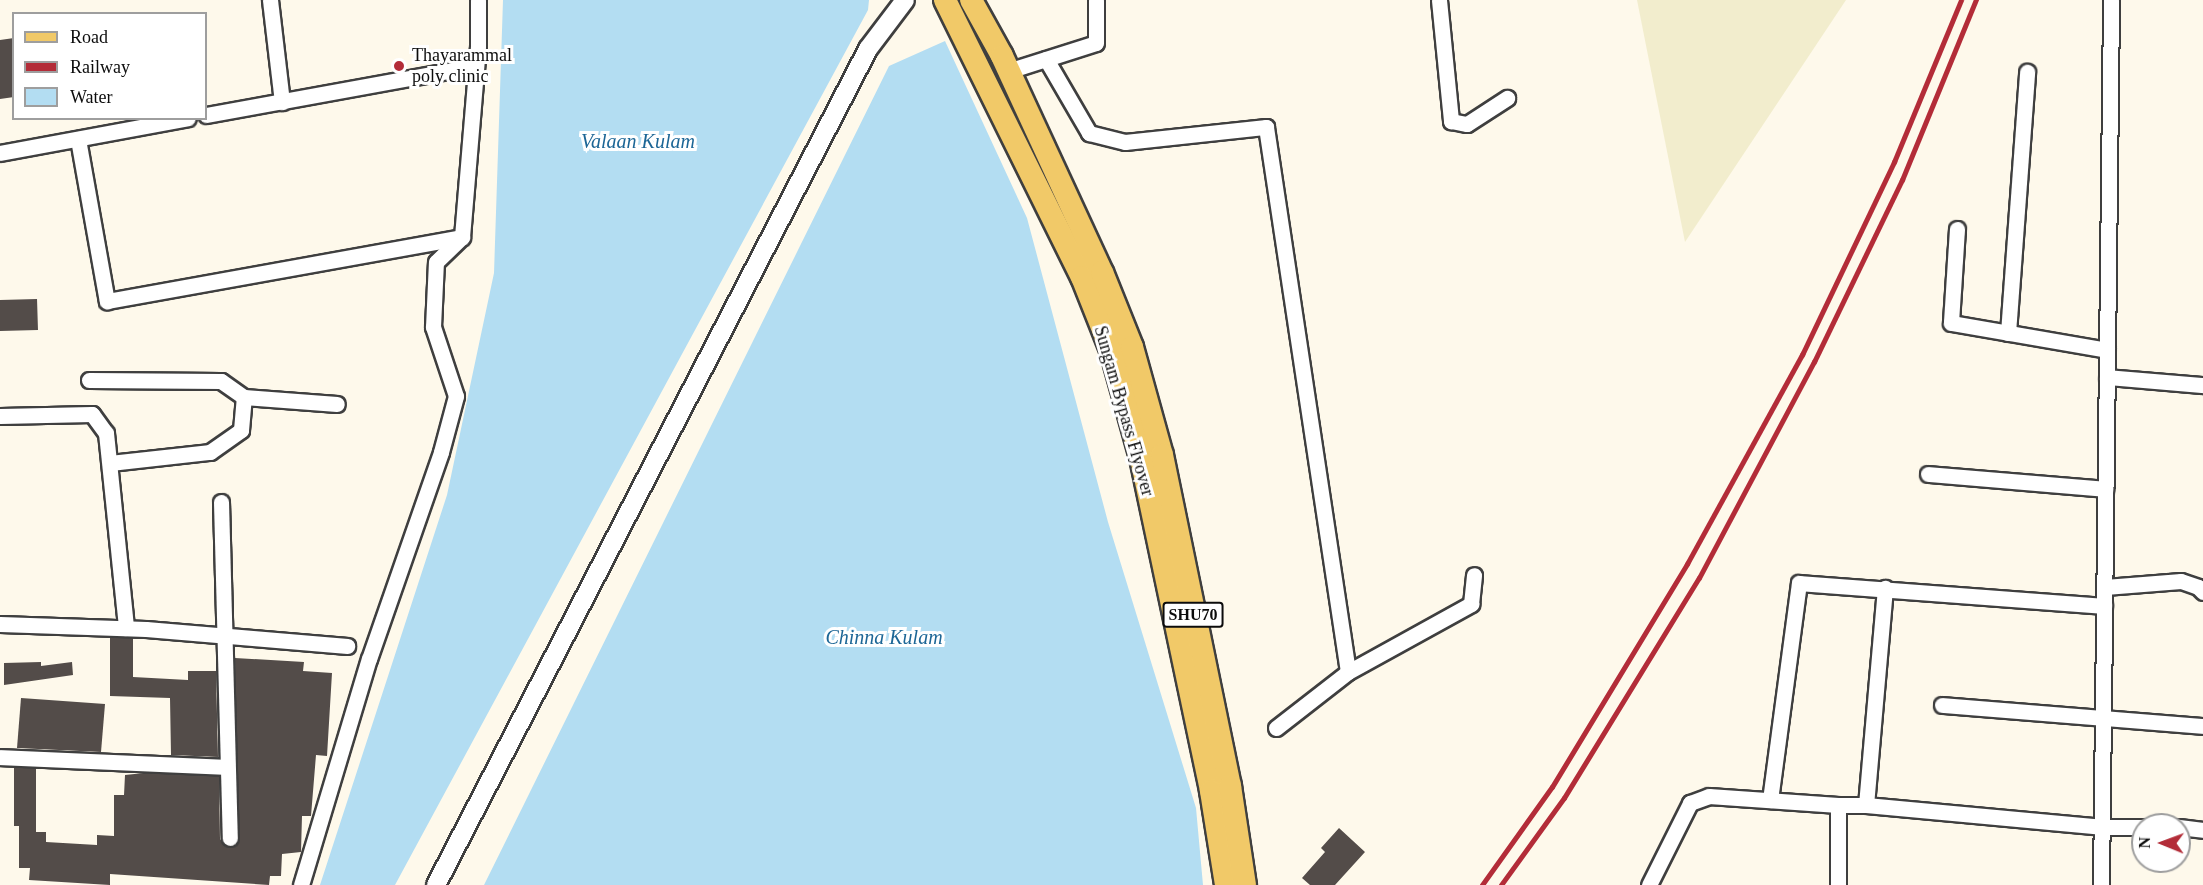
<!DOCTYPE html>
<html>
<head>
<meta charset="utf-8">
<style>
	body { margin:0 }
	#map { position:relative; width:2203px; height:885px; overflow:hidden; background:#fef9eb; font-family:Georgia,serif }
	div>[style] { position:absolute }
	.farmland>* { inset:0; background:#f2edcd }
	.water>* { inset:0; background:#b3ddf2 }
	.building>* { inset:0; background:#534c49 }
	.roads { filter:drop-shadow(2px 0 #3f3f3f) drop-shadow(-2px 0 #3f3f3f) drop-shadow(0 2px #3f3f3f) drop-shadow(0 -2px #3f3f3f) }
	.minor>* { height:15px; margin:-7.5px; padding:0 7.5px; transform-origin:7.5px; border-radius:7.5px; background:#fff }
	.tertiary>* { height:18px; margin:-9px; padding:0 9px; transform-origin:9px; border-radius:9px; background:#fff }
	.primary>* { height:22px; margin:-11px; padding:0 11px; transform-origin:11px; border-radius:11px; background:#f1c968 }
	.rail>* { height:4.5px; margin:-2.25px; padding:0 2.25px; transform-origin:2.25px; border-radius:2.25px; background:#b32c38 }
	.dots>* { width:16px; height:16px; translate:-50% -50%; box-sizing:border-box; border:3px solid #fff; border-radius:50% }
	span { translate:-50% -50%; white-space:nowrap; text-align:center; line-height:1.15; -webkit-text-stroke:6px #fff; paint-order:stroke }
	.shield-label span { padding:2px 4px; background:#fff; border:2px solid; border-radius:4px; -webkit-text-stroke-width:0 }
	.shield-label { font-size:16px; color:#0c0c0c; font-weight:700 }
	.poi-label { font-size:18px; color:#0c0c0c }
	.left { translate:0 -50%; text-align:left }
	.street-label { font-size:18px; color:#0c0c0c }
	.water-label { font-size:20px; color:#1c6696; font-style:italic }
	.legend { position:absolute; left:12px; top:12px; width:195px; height:108px; box-sizing:border-box; background:#fff; border:2px solid #9e9e9e; margin:0; padding:8px 10px; list-style:none; font-size:18px; color:#0c0c0c }
	.legend li { display:flex; align-items:center; gap:12px; height:30px }
	.legend b { width:30px; border:2px solid #9e9e9e }
	.north { position:absolute; left:2131px; top:813px; width:60px; height:60px; box-sizing:border-box; background:#fff; border:2px solid #9e9e9e; border-radius:50%; rotate:271deg; font-size:16px; font-weight:700; line-height:24px; text-align:center; color:#0c0c0c }
	.north::after { content:''; display:block; margin:auto; width:21px; height:27px; background:#b32c38; clip-path:polygon(50% 0,100% 100%,50% 72%,0 100%) }
</style>
</head>
<body>
<div id="map">
	<div class="farmland">
		<i style="clip-path:polygon(1637px 0,1846px 0,1685px 242px)"></i>
	</div>
	<div class="water">
		<i style="clip-path:polygon(503px 0,869px 0,868px 10px,395px 885px,320px 885px,447px 495px,494px 273px)"></i>
		<i style="clip-path:polygon(945px 41px,1027px 218px,1108px 522px,1196px 808px,1203px 885px,484px 885px,889px 66px)"></i>
	</div>
	<div class="building">
		<i style="clip-path:polygon(14px 38px,14px 97px,0 99px,0 40px)"></i>
		<i style="clip-path:polygon(37px 299px,38px 330px,0 331px,0 300px)"></i>
		<i style="clip-path:polygon(110px 638px,133px 638px,133px 677px,188px 680px,188px 671px,216px 671px,218px 757px,171px 755px,170px 698px,110px 696px)"></i>
		<i style="clip-path:polygon(235px 658px,304px 662px,303px 671px,332px 673px,327px 756px,316px 755px,311px 816px,302px 816px,301px 852px,282px 854px,281px 876px,270px 876px,269px 885px,110px 874px,110px 885px,29px 880px,30px 868px,19px 868px,19px 826px,14px 826px,14px 767px,36px 768px,36px 832px,46px 832px,46px 842px,97px 845px,97px 835px,114px 836px,114px 795px,124px 795px,125px 775px,144px 773px,219px 776px,220px 839px,226px 847px,238px 843px)"></i>
		<i style="clip-path:polygon(41px 662px,41px 666px,72px 662px,73px 675px,4px 685px,4px 663px)"></i>
		<i style="clip-path:polygon(21px 698px,105px 704px,101px 752px,17px 748px)"></i>
		<i style="clip-path:polygon(1339px 828px,1365px 852px,1335px 885px,1310px 885px,1302px 878px,1325px 852px,1321px 848px)"></i>
	</div>
	<div class="roads">
		<div class="minor">
			<i style="left:270px;top:0;width:103px;rotate:83.3deg"></i>
			<i style="left:1439px;top:0;width:122px;rotate:84.3deg"></i>
			<i style="left:1451px;top:121px;width:16px;rotate:11deg"></i>
			<i style="left:1467px;top:124px;width:48px;rotate:-33deg"></i>
			<i style="left:1046px;top:59px;width:86px;rotate:59.8deg"></i>
			<i style="left:1089px;top:133px;width:37px;rotate:14deg"></i>
			<i style="left:1125px;top:142px;width:142px;rotate:-6.1deg"></i>
			<i style="left:1266px;top:127px;width:551px;rotate:81.44deg"></i>
			<i style="left:1008px;top:71px;width:92px;rotate:-17.7deg"></i>
			<i style="left:1096px;top:43px;width:43px;rotate:-90deg"></i>
			<i style="left:206px;top:115px;width:274px;rotate:-10.3deg"></i>
			<i style="left:78px;top:139px;width:165px;rotate:79.9deg"></i>
			<i style="left:107px;top:301px;width:361px;rotate:-10.2deg"></i>
			<i style="left:0;top:153px;width:191px;rotate:-10.5deg"></i>
			<i style="left:1957px;top:229px;width:94px;rotate:93.7deg"></i>
			<i style="left:1951px;top:323px;width:158px;rotate:9.8deg"></i>
			<i style="left:2008px;top:333px;width:262px;rotate:-85.8deg"></i>
			<i style="left:2107px;top:377px;width:96px;rotate:4.8deg"></i>
			<i style="left:89px;top:380px;width:132px;rotate:0.4deg"></i>
			<i style="left:221px;top:381px;width:28px;rotate:35deg"></i>
			<i style="left:244px;top:397px;width:93px;rotate:4.3deg"></i>
			<i style="left:0;top:416px;width:92px;rotate:-1.2deg"></i>
			<i style="left:92px;top:414px;width:24px;rotate:54deg"></i>
			<i style="left:106px;top:433px;width:196px;rotate:84.1deg"></i>
			<i style="left:110px;top:463px;width:101px;rotate:-6.3deg"></i>
			<i style="left:210px;top:452px;width:38px;rotate:-35deg"></i>
			<i style="left:241px;top:430px;width:33px;rotate:-85deg"></i>
			<i style="left:1928px;top:474px;width:178px;rotate:4.8deg"></i>
			<i style="left:221px;top:502px;width:336px;rotate:88.5deg"></i>
			<i style="left:2105px;top:587px;width:76px;rotate:-4.5deg"></i>
			<i style="left:2181px;top:581px;width:18px;rotate:19deg"></i>
			<i style="left:2198px;top:587px;width:7px;rotate:45deg"></i>
			<i style="left:0;top:624px;width:146px;rotate:2deg"></i>
			<i style="left:146px;top:629px;width:202px;rotate:4.8deg"></i>
			<i style="left:1942px;top:705px;width:262px;rotate:4.6deg"></i>
			<i style="left:1276px;top:728px;width:91px;rotate:-37.9deg"></i>
			<i style="left:1348px;top:672px;width:141px;rotate:-28.9deg"></i>
			<i style="left:1471px;top:604px;width:29px;rotate:-84deg"></i>
			<i style="left:0;top:757px;width:227px;rotate:2.5deg"></i>
			<i style="left:1770px;top:800px;width:219px;rotate:-82.4deg"></i>
			<i style="left:1799px;top:583px;width:306px;rotate:4.3deg"></i>
			<i style="left:1838px;top:805px;width:28px"></i>
			<i style="left:1866px;top:805px;width:218px;rotate:-85deg"></i>
			<i style="left:1866px;top:805px;width:236px;rotate:5.3deg"></i>
			<i style="left:2101px;top:827px;width:42px"></i>
			<i style="left:2179px;top:827px;width:24px;rotate:7deg"></i>
			<i style="left:301px;top:885px;width:236px;rotate:-73.3deg"></i>
			<i style="left:369px;top:659px;width:219px;rotate:-70.8deg"></i>
			<i style="left:441px;top:452px;width:58px;rotate:-75deg"></i>
			<i style="left:456px;top:396px;width:73px;rotate:-108.4deg"></i>
			<i style="left:433px;top:327px;width:65px;rotate:-87.4deg"></i>
			<i style="left:436px;top:262px;width:36px;rotate:-44deg"></i>
			<i style="left:462px;top:237px;width:192px;rotate:-85.2deg"></i>
			<i style="left:478px;top:46px;width:46px;rotate:-90deg"></i>
			<i style="left:1649px;top:885px;width:92px;rotate:-63.4deg"></i>
			<i style="left:1690px;top:803px;width:20px;rotate:-20deg"></i>
			<i style="left:1709px;top:796px;width:129px;rotate:4deg"></i>
			<i style="left:1838px;top:805px;width:80px;rotate:90deg"></i>
			<i style="left:2101px;top:885px;width:885px;rotate:-89.35deg"></i>
		</div>
		<div class="tertiary">
			<i style="left:436px;top:885px;width:941px;rotate:-62.67deg"></i>
			<i style="left:868px;top:49px;width:61px;rotate:-52.9deg"></i>
		</div>
		<div class="primary">
			<i style="left:945px;top:0;width:309px;rotate:63.7deg"></i>
			<i style="left:1082px;top:277px;width:79px;rotate:68.3deg"></i>
			<i style="left:1111px;top:350px;width:112px;rotate:74.5deg"></i>
			<i style="left:1141px;top:458px;width:340px;rotate:78.1deg"></i>
			<i style="left:1211px;top:791px;width:95px;rotate:80.9deg"></i>
			<i style="left:971px;top:0;width:64px;rotate:61deg"></i>
			<i style="left:1002px;top:56px;width:238px;rotate:65.2deg"></i>
			<i style="left:1102px;top:272px;width:81px;rotate:68.2deg"></i>
			<i style="left:1132px;top:347px;width:112px;rotate:74.5deg"></i>
			<i style="left:1162px;top:455px;width:338px;rotate:78.4deg"></i>
			<i style="left:1230px;top:786px;width:100px;rotate:81.4deg"></i>
		</div>
	</div>
	<div class="rail">
		<i style="left:1482px;top:885px;width:120px;rotate:-54.5deg"></i>
		<i style="left:1552px;top:787px;width:261px;rotate:-58.8deg"></i>
		<i style="left:1687px;top:564px;width:239px;rotate:-61.2deg"></i>
		<i style="left:1802px;top:355px;width:214px;rotate:-64.5deg"></i>
		<i style="left:1894px;top:162px;width:175px;rotate:-67.5deg"></i>
		<i style="left:1501px;top:885px;width:107px;rotate:-54.1deg"></i>
		<i style="left:1564px;top:798px;width:258px;rotate:-58.5deg"></i>
		<i style="left:1699px;top:578px;width:245px;rotate:-62deg"></i>
		<i style="left:1814px;top:362px;width:202px;rotate:-64.2deg"></i>
		<i style="left:1902px;top:180px;width:195px;rotate:-67.7deg"></i>
	</div>
	<div class="dots">
		<i style="left:399px;top:66px;background:#b32c38"></i>
	</div>
	<div class="shield-label">
		<span style="left:1193px;top:615px">SHU70</span>
	</div>
	<div class="poi-label">
		<span class="left" style="left:412px;top:66px">Thayarammal<br>poly clinic</span>
	</div>
	<div class="street-label">
		<span style="left:1124px;top:411px;rotate:74deg">Sungam Bypass Flyover</span>
	</div>
	<div class="water-label">
		<span style="left:638px;top:141px">Valaan Kulam</span>
		<span style="left:884px;top:637px">Chinna Kulam</span>
	</div>
	<ul class="legend">
	<li><b style="height:8px;background:#f1c968"></b>Road</li>
	<li><b style="height:8px;background:#b32c38"></b>Railway</li>
	<li><b style="height:16px;background:#b3ddf2"></b>Water</li>
	</ul>
	<div class="north">N</div>
</div>
</body>
</html>
